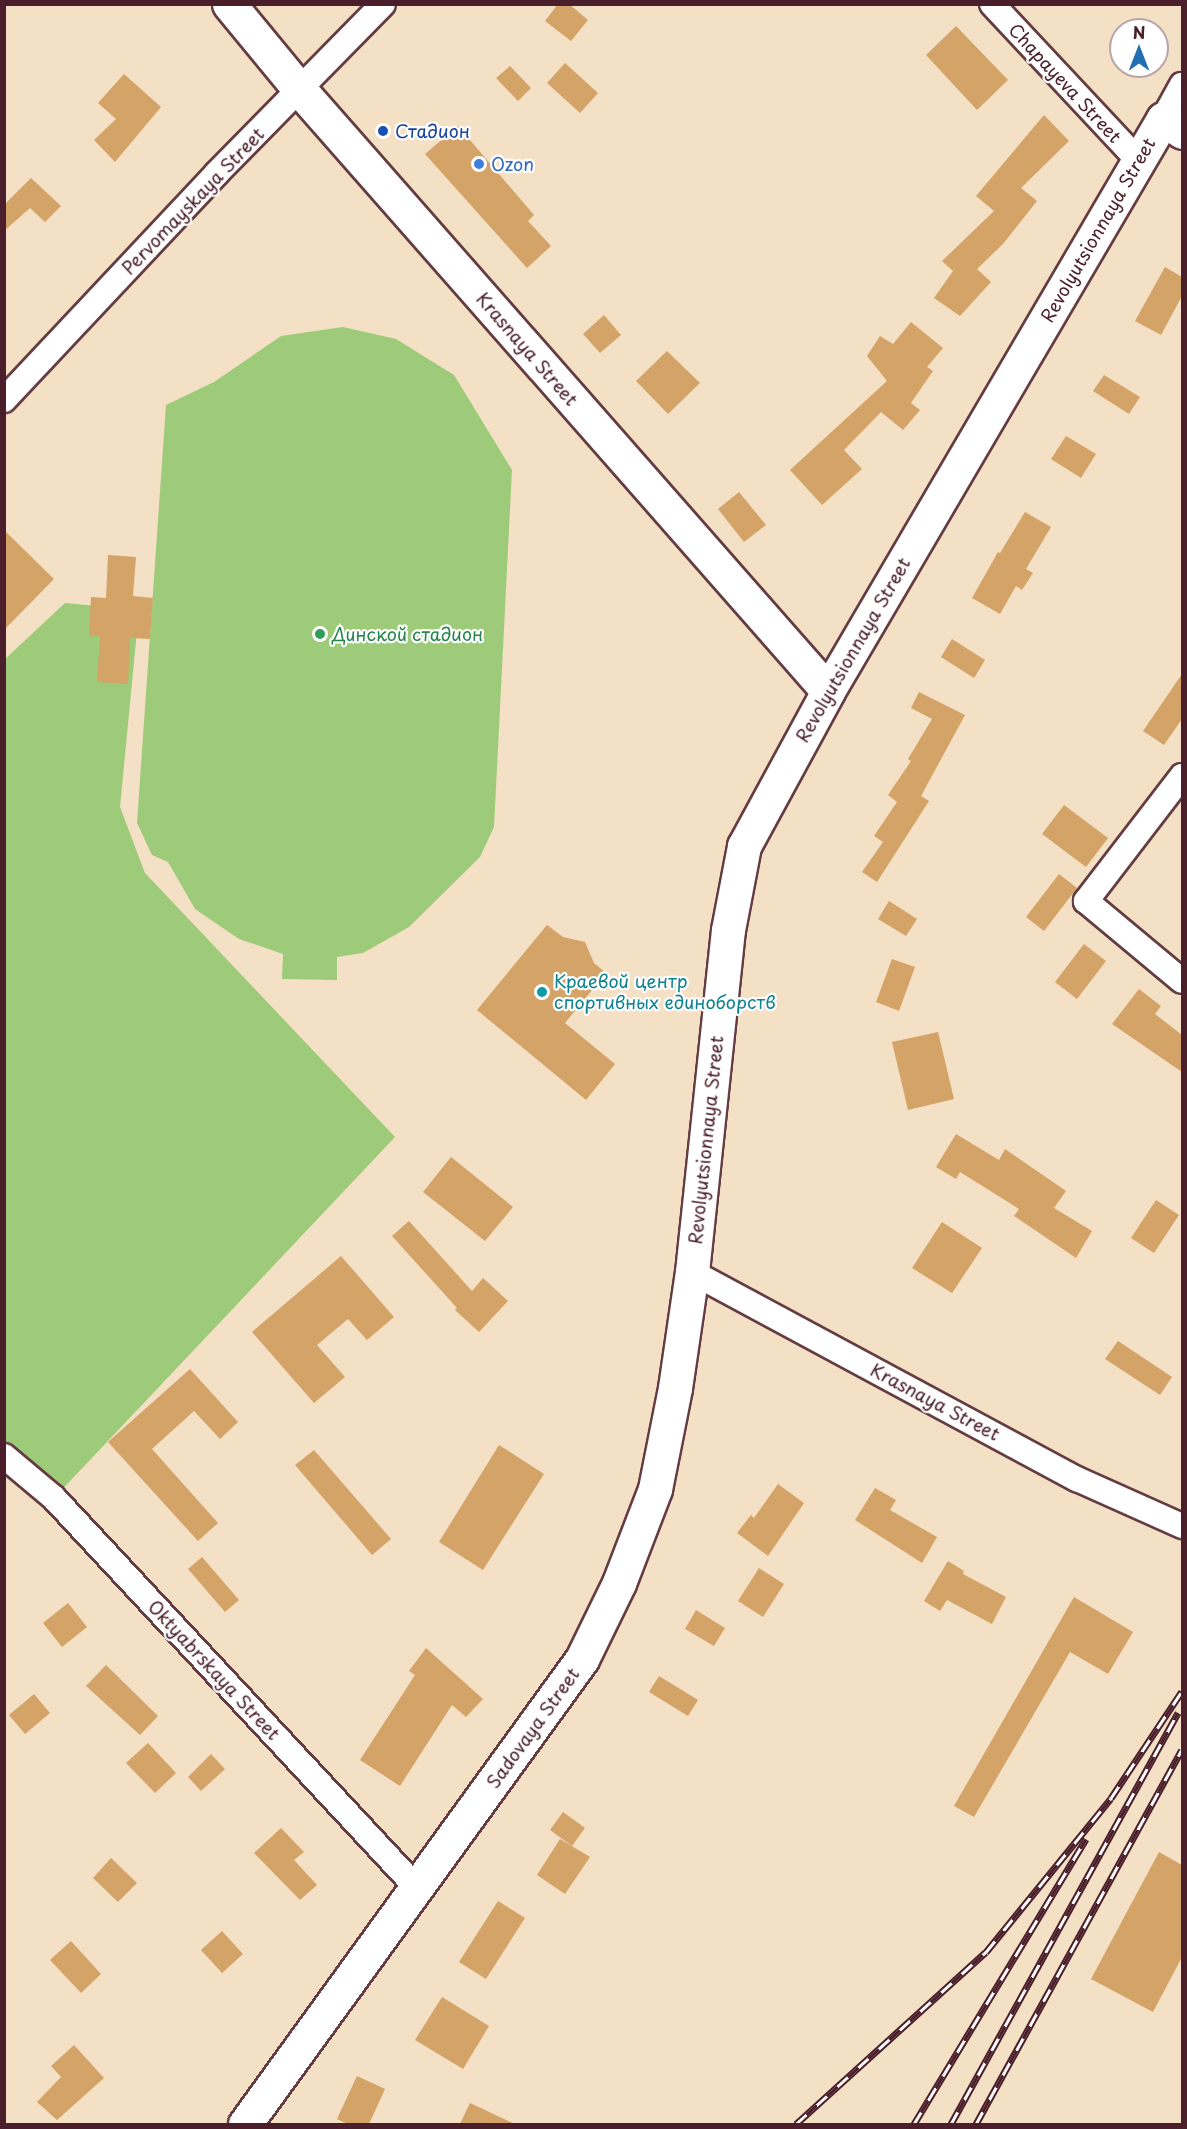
<!DOCTYPE html>
<html>
<head>
<meta charset="utf-8">
<style>
	body { margin:0 }
	#map { position:relative; width:1187px; height:2129px; overflow:hidden; background:#f4e0c5; font-family:"Playpen Sans",sans-serif }
	div>[style] { position:absolute }
	.green>* { inset:0; background:#9dcb7a }
	.building>* { inset:0; background:#d3a368 }
	.roads { filter:drop-shadow(2px 0 #643c42) drop-shadow(-2px 0 #643c42) drop-shadow(0 2px #643c42) drop-shadow(0 -2px #643c42) }
	.street>* { height:24px; margin:-12px; padding:0 12px; transform-origin:12px; border-radius:12px; background:#fff }
	.secondary>* { height:33px; margin:-16.5px; padding:0 16.5px; transform-origin:16.5px; border-radius:16.5px; background:#fff }
	.primary>* { height:33px; margin:-16.5px; padding:0 16.5px; transform-origin:16.5px; border-radius:16.5px; background:#fff }
	.rail>* { height:7px; margin-top:-3.5px; transform-origin:0; background:repeating-linear-gradient(90deg,#fff 0 14px,#4a1f2b 0 28px); box-sizing:border-box; border-block:2px solid #4a1f2b }
	.dots>* { width:16px; height:16px; translate:-50% -50%; box-sizing:border-box; border:3px solid #fff; border-radius:50% }
	span { translate:-50% -50%; white-space:nowrap; text-align:center; line-height:1.15; -webkit-text-stroke:4.5px #fff; paint-order:stroke }
	.street-label { font-size:18px; color:#4a1f2b }
	.transit-label { font-size:18px; color:#164399 }
	.left { translate:0 -50%; text-align:left }
	.shop-label { font-size:18px; color:#366cbe }
	.leisure-label { font-size:18px; color:#27864d }
	.culture-label { font-size:18px; color:#0d838f }
	.frame { position:absolute; inset:0; border:6px solid #4a1f2b; pointer-events:none }
	.north { position:absolute; left:1109px; top:18px; width:60px; height:60px; box-sizing:border-box; background:#fff; border:2px solid #b7a5aa; border-radius:50%; rotate:0deg; font-size:16px; font-weight:700; line-height:24px; text-align:center; color:#4a1f2b }
	.north::after { content:''; display:block; margin:auto; width:21px; height:27px; background:#1f6fb2; clip-path:polygon(50% 0,100% 100%,50% 72%,0 100%) }
</style>
</head>
<body>
<div id="map">
	<div class="green">
		<i style="clip-path:polygon(343px 327px,396px 339px,454px 375px,512px 470px,494px 827px,480px 857px,409px 927px,363px 953px,337px 957px,337px 980px,282px 979px,283px 954px,239px 939px,195px 909px,168px 862px,152px 855px,137px 823px,166px 405px,214px 382px,281px 336px)"></i>
		<i style="clip-path:polygon(65px 603px,139px 610px,120px 807px,145px 873px,395px 1137px,54px 1498px,5px 1442px,4px 660px)"></i>
	</div>
	<div class="building">
		<i style="clip-path:polygon(558px 4px,569px 4px,588px 20px,571px 41px,545px 21px)"></i>
		<i style="clip-path:polygon(956px 26px,1008px 80px,977px 110px,926px 55px)"></i>
		<i style="clip-path:polygon(565px 63px,598px 93px,580px 113px,547px 83px)"></i>
		<i style="clip-path:polygon(510px 66px,531px 88px,518px 101px,496px 78px)"></i>
		<i style="clip-path:polygon(124px 74px,161px 107px,115px 162px,94px 140px,116px 119px,98px 103px)"></i>
		<i style="clip-path:polygon(1044px 115px,1069px 141px,1021px 188px,1037px 201px,1003px 244px,977px 269px,991px 282px,960px 316px,934px 298px,953px 271px,942px 261px,994px 211px,976px 196px)"></i>
		<i style="clip-path:polygon(458px 126px,534px 215px,528px 221px,551px 246px,527px 268px,425px 154px)"></i>
		<i style="clip-path:polygon(31px 178px,61px 206px,45px 222px,30px 208px,4px 231px,4px 205px)"></i>
		<i style="clip-path:polygon(1165px 267px,1182px 277px,1182px 296px,1161px 335px,1135px 321px)"></i>
		<i style="clip-path:polygon(604px 315px,621px 335px,600px 353px,583px 334px)"></i>
		<i style="clip-path:polygon(911px 322px,943px 348px,927px 367px,933px 371px,911px 403px,920px 410px,903px 430px,881px 412px,844px 450px,862px 469px,822px 505px,790px 470px,887px 381px,867px 356px,880px 336px,893px 344px)"></i>
		<i style="clip-path:polygon(667px 351px,700px 383px,668px 414px,636px 381px)"></i>
		<i style="clip-path:polygon(1104px 375px,1140px 397px,1129px 414px,1093px 391px)"></i>
		<i style="clip-path:polygon(1066px 436px,1096px 454px,1081px 478px,1051px 459px)"></i>
		<i style="clip-path:polygon(739px 492px,766px 525px,744px 542px,718px 509px)"></i>
		<i style="clip-path:polygon(1025px 512px,1051px 527px,1026px 569px,1033px 573px,1022px 590px,1016px 586px,1000px 614px,972px 598px,998px 552px,1000px 553px)"></i>
		<i style="clip-path:polygon(4px 530px,54px 579px,4px 630px)"></i>
		<i style="clip-path:polygon(108px 555px,136px 557px,133px 596px,153px 598px,150px 639px,130px 638px,128px 684px,97px 682px,100px 636px,89px 635px,91px 597px,106px 598px)"></i>
		<i style="clip-path:polygon(952px 639px,985px 660px,974px 678px,941px 657px)"></i>
		<i style="clip-path:polygon(1182px 674px,1182px 719px,1164px 745px,1143px 731px)"></i>
		<i style="clip-path:polygon(919px 692px,965px 715px,921px 796px,929px 801px,877px 882px,862px 872px,883px 842px,874px 836px,897px 802px,888px 795px,911px 761px,908px 759px,932px 719px,911px 708px)"></i>
		<i style="clip-path:polygon(1064px 805px,1108px 838px,1086px 867px,1042px 834px)"></i>
		<i style="clip-path:polygon(1059px 874px,1077px 888px,1044px 931px,1026px 917px)"></i>
		<i style="clip-path:polygon(889px 901px,917px 919px,906px 936px,878px 919px)"></i>
		<i style="clip-path:polygon(547px 925px,563px 937px,585px 942px,594px 963px,606px 973px,565px 1023px,615px 1064px,586px 1100px,477px 1010px)"></i>
		<i style="clip-path:polygon(1084px 944px,1106px 961px,1077px 999px,1055px 982px)"></i>
		<i style="clip-path:polygon(892px 959px,915px 967px,899px 1011px,876px 1002px)"></i>
		<i style="clip-path:polygon(1139px 989px,1161px 1006px,1155px 1014px,1182px 1035px,1182px 1072px,1112px 1024px)"></i>
		<i style="clip-path:polygon(938px 1032px,954px 1099px,908px 1110px,892px 1042px)"></i>
		<i style="clip-path:polygon(956px 1134px,999px 1160px,1005px 1149px,1066px 1191px,1054px 1208px,1092px 1231px,1076px 1258px,1014px 1216px,1019px 1209px,960px 1172px,956px 1179px,936px 1167px)"></i>
		<i style="clip-path:polygon(451px 1157px,513px 1207px,485px 1241px,423px 1192px)"></i>
		<i style="clip-path:polygon(1156px 1200px,1179px 1215px,1154px 1253px,1131px 1238px)"></i>
		<i style="clip-path:polygon(409px 1221px,472px 1291px,483px 1278px,508px 1301px,479px 1332px,455px 1310px,457px 1308px,392px 1236px)"></i>
		<i style="clip-path:polygon(942px 1222px,982px 1248px,952px 1293px,912px 1268px)"></i>
		<i style="clip-path:polygon(341px 1256px,394px 1317px,367px 1340px,348px 1319px,317px 1345px,345px 1377px,314px 1403px,252px 1332px)"></i>
		<i style="clip-path:polygon(1118px 1341px,1172px 1377px,1160px 1395px,1105px 1359px)"></i>
		<i style="clip-path:polygon(190px 1369px,238px 1422px,220px 1439px,194px 1411px,152px 1449px,218px 1523px,198px 1541px,108px 1442px)"></i>
		<i style="clip-path:polygon(499px 1445px,544px 1474px,483px 1570px,439px 1542px)"></i>
		<i style="clip-path:polygon(314px 1450px,391px 1539px,372px 1555px,295px 1465px)"></i>
		<i style="clip-path:polygon(778px 1484px,804px 1503px,768px 1556px,737px 1533px,751px 1515px,754px 1518px)"></i>
		<i style="clip-path:polygon(875px 1488px,896px 1500px,890px 1510px,937px 1537px,922px 1563px,855px 1520px)"></i>
		<i style="clip-path:polygon(202px 1557px,239px 1600px,225px 1612px,188px 1569px)"></i>
		<i style="clip-path:polygon(948px 1561px,964px 1571px,963px 1574px,1006px 1597px,992px 1624px,947px 1600px,940px 1611px,924px 1601px)"></i>
		<i style="clip-path:polygon(759px 1568px,784px 1584px,763px 1617px,738px 1601px)"></i>
		<i style="clip-path:polygon(1074px 1597px,1133px 1632px,1108px 1674px,1070px 1652px,974px 1817px,954px 1806px)"></i>
		<i style="clip-path:polygon(68px 1603px,87px 1627px,62px 1647px,43px 1623px)"></i>
		<i style="clip-path:polygon(696px 1610px,725px 1628px,714px 1646px,685px 1629px)"></i>
		<i style="clip-path:polygon(426px 1648px,483px 1699px,466px 1717px,452px 1705px,400px 1786px,360px 1760px,415px 1675px,409px 1671px)"></i>
		<i style="clip-path:polygon(106px 1665px,158px 1716px,140px 1735px,86px 1686px)"></i>
		<i style="clip-path:polygon(659px 1676px,698px 1700px,688px 1716px,649px 1692px)"></i>
		<i style="clip-path:polygon(34px 1694px,50px 1713px,25px 1734px,9px 1715px)"></i>
		<i style="clip-path:polygon(148px 1743px,176px 1773px,155px 1793px,126px 1763px)"></i>
		<i style="clip-path:polygon(211px 1754px,225px 1769px,201px 1791px,188px 1777px)"></i>
		<i style="clip-path:polygon(563px 1812px,585px 1828px,572px 1846px,550px 1830px)"></i>
		<i style="clip-path:polygon(281px 1828px,304px 1852px,294px 1860px,317px 1885px,300px 1900px,254px 1853px)"></i>
		<i style="clip-path:polygon(560px 1839px,590px 1857px,565px 1894px,537px 1875px)"></i>
		<i style="clip-path:polygon(1159px 1852px,1182px 1865px,1182px 1957px,1153px 2012px,1091px 1979px)"></i>
		<i style="clip-path:polygon(111px 1858px,137px 1883px,118px 1902px,93px 1878px)"></i>
		<i style="clip-path:polygon(498px 1901px,525px 1918px,486px 1979px,459px 1962px)"></i>
		<i style="clip-path:polygon(222px 1931px,243px 1954px,222px 1973px,201px 1950px)"></i>
		<i style="clip-path:polygon(71px 1941px,101px 1974px,81px 1993px,50px 1960px)"></i>
		<i style="clip-path:polygon(442px 1997px,489px 2026px,463px 2069px,415px 2040px)"></i>
		<i style="clip-path:polygon(74px 2045px,104px 2078px,57px 2120px,37px 2102px,61px 2077px,51px 2066px)"></i>
		<i style="clip-path:polygon(357px 2076px,385px 2089px,369px 2124px,348px 2124px,337px 2119px)"></i>
		<i style="clip-path:polygon(470px 2103px,515px 2124px,460px 2124px)"></i>
	</div>
	<div class="roads">
		<div class="street">
			<i style="left:992px;top:4px;width:215px;rotate:46.9deg"></i>
			<i style="left:1163px;top:119px;width:39px;rotate:-61deg"></i>
			<i style="left:4px;top:400px;width:310px;rotate:-46.8deg"></i>
			<i style="left:216px;top:174px;width:238px;rotate:-45.5deg"></i>
			<i style="left:1182px;top:776px;width:158px;rotate:127.5deg"></i>
			<i style="left:1086px;top:901px;width:125px;rotate:39.8deg"></i>
			<i style="left:692px;top:1272px;width:437px;rotate:28.3deg"></i>
			<i style="left:1077px;top:1479px;width:115px;rotate:24.1deg"></i>
			<i style="left:4px;top:1456px;width:65px;rotate:40deg"></i>
			<i style="left:54px;top:1498px;width:534px;rotate:47.05deg"></i>
		</div>
		<div class="secondary">
			<i style="left:245px;top:2124px;width:574px;rotate:-54.07deg"></i>
			<i style="left:582px;top:1659px;width:85px;rotate:-64deg"></i>
			<i style="left:619px;top:1583px;width:101px;rotate:-69deg"></i>
			<i style="left:655px;top:1489px;width:103px;rotate:-78.8deg"></i>
			<i style="left:675px;top:1388px;width:117px;rotate:-81.7deg"></i>
			<i style="left:692px;top:1272px;width:344px;rotate:-84deg"></i>
			<i style="left:728px;top:930px;width:86px;rotate:-79.2deg"></i>
			<i style="left:744px;top:846px;width:176px;rotate:-61.5deg"></i>
		</div>
		<div class="primary">
			<i style="left:229px;top:4px;width:112px;rotate:50.5deg"></i>
			<i style="left:300px;top:90px;width:800px;rotate:48.7deg"></i>
			<i style="left:828px;top:691px;width:663px;rotate:-59.64deg"></i>
			<i style="left:1163px;top:119px;width:23px;rotate:34deg"></i>
		</div>
	</div>
	<div class="rail">
		<i style="left:796px;top:2124px;width:256px;rotate:-42.2deg"></i>
		<i style="left:986px;top:1952px;width:198px;rotate:-50.9deg"></i>
		<i style="left:1111px;top:1798px;width:128px;rotate:-56.4deg"></i>
		<i style="left:914px;top:2124px;width:333px;rotate:-58.9deg"></i>
		<i style="left:951px;top:2124px;width:470px;rotate:-61.1deg"></i>
		<i style="left:976px;top:2124px;width:427px;rotate:-61.2deg"></i>
	</div>
	<div class="dots">
		<i style="left:383px;top:131px;background:#1a4fb4"></i>
		<i style="left:479px;top:164px;background:#3f7fe0"></i>
		<i style="left:320px;top:634px;background:#2e9e5b"></i>
		<i style="left:542px;top:992px;background:#0f9aa8"></i>
	</div>
	<div class="street-label">
		<span style="left:1065px;top:83px;rotate:47deg">Chapayeva Street</span>
		<span style="left:193px;top:201px;rotate:-46deg">Pervomayskaya Street</span>
		<span style="left:1098px;top:230px;rotate:-60deg">Revolyutsionnaya Street</span>
		<span style="left:527px;top:349px;rotate:49deg">Krasnaya Street</span>
		<span style="left:853px;top:650px;rotate:-60deg">Revolyutsionnaya Street</span>
		<span style="left:706px;top:1140px;rotate:-84deg">Revolyutsionnaya Street</span>
		<span style="left:935px;top:1402px;rotate:28deg">Krasnaya Street</span>
		<span style="left:214px;top:1670px;rotate:47deg">Oktyabrskaya Street</span>
		<span style="left:533px;top:1728px;rotate:-54deg">Sadovaya Street</span>
	</div>
	<div class="transit-label">
		<span class="left" style="left:395px;top:131px">Стадион</span>
	</div>
	<div class="shop-label">
		<span class="left" style="left:491px;top:164px">Ozon</span>
	</div>
	<div class="leisure-label">
		<span class="left" style="left:332px;top:634px">Динской стадион</span>
	</div>
	<div class="culture-label">
		<span class="left" style="left:554px;top:992px">Краевой центр<br>спортивных единоборств</span>
	</div>
	<div class="frame"></div>
	<div class="north">N</div>
</div>
</body>
</html>
